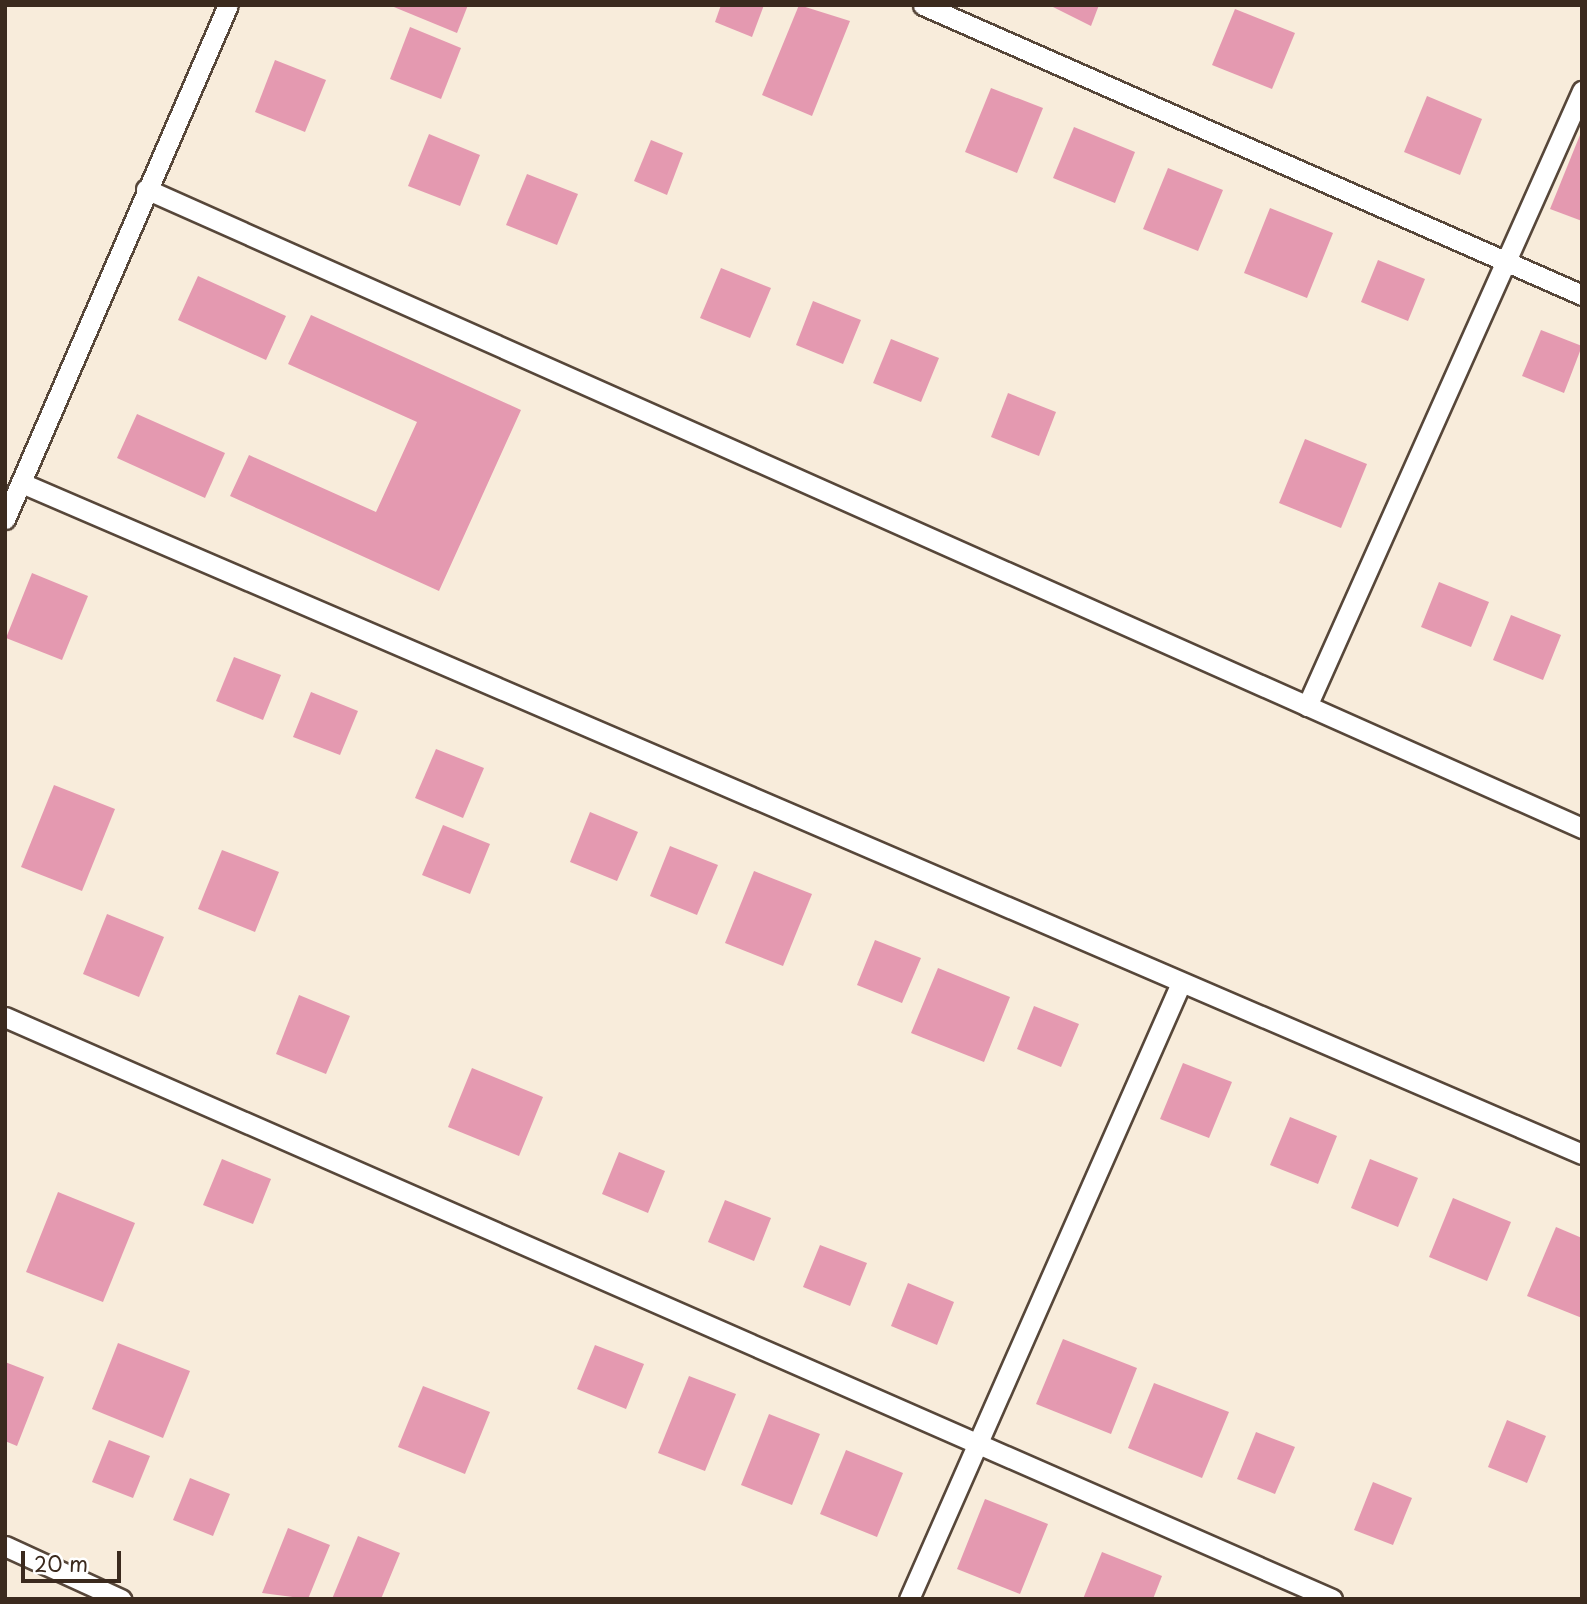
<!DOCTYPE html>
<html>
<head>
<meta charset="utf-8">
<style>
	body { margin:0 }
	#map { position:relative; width:1587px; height:1604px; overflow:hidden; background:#f8ecdb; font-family:"Playpen Sans",sans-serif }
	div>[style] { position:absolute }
	.building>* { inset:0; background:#e499b0 }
	.roads { filter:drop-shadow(2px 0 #57473a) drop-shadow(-2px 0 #57473a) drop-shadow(0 2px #57473a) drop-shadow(0 -2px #57473a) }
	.lane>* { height:19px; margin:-9.5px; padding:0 9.5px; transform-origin:9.5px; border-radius:9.5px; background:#fff }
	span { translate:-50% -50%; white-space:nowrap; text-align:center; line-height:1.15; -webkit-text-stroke:5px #fff; paint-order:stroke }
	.frame { position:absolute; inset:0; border:7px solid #3b2a1e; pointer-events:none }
	.scale { position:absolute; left:21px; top:1551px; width:100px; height:32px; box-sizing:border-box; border:4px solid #3b2a1e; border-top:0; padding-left:9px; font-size:21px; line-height:24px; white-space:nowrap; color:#3b2a1e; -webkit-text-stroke:5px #fff; paint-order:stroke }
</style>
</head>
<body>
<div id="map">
	<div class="building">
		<i style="clip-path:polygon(389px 5px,468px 5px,457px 33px)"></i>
		<i style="clip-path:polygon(721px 5px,764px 5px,752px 37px,715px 22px)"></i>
		<i style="clip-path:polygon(799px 5px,850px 21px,812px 116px,762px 95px)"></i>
		<i style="clip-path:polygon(1049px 5px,1099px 5px,1091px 26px)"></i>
		<i style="clip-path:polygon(1235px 9px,1295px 33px,1272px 89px,1212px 65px)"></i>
		<i style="clip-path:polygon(410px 27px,461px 48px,441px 99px,390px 79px)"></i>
		<i style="clip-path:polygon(275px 60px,326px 80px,305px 132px,255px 112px)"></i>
		<i style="clip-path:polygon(991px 88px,1043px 108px,1017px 173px,965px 152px)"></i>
		<i style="clip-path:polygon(1427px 96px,1482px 119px,1460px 175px,1404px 152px)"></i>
		<i style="clip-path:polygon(1074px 127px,1135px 152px,1115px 203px,1053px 178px)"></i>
		<i style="clip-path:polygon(1582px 130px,1582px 221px,1550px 209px)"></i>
		<i style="clip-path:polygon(429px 134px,480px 155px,460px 206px,408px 186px)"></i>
		<i style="clip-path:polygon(651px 140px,683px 153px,667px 195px,634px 181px)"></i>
		<i style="clip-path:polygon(1168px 168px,1223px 190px,1198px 251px,1143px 229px)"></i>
		<i style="clip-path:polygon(527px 174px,578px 194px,557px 245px,506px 225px)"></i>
		<i style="clip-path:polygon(1270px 208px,1333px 233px,1307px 298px,1244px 273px)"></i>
		<i style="clip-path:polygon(1378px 260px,1425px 279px,1408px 321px,1361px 302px)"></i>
		<i style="clip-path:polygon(721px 268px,771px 288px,750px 338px,700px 318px)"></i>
		<i style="clip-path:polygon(198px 276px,286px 316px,266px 360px,178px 320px)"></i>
		<i style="clip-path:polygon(813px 301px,861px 320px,843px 364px,796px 345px)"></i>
		<i style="clip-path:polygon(311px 315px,521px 410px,439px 591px,230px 496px,249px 455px,376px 512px,417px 422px,288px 364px)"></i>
		<i style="clip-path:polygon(1541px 330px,1582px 346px,1564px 393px,1522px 376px)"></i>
		<i style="clip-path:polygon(891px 339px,939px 358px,921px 402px,873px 383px)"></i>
		<i style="clip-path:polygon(1008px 393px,1056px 412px,1039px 456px,991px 437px)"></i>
		<i style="clip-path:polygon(137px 414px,225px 453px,205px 498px,117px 458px)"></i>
		<i style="clip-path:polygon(1305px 439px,1367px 464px,1341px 528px,1279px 503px)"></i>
		<i style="clip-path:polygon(32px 573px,88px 596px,62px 660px,6px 638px)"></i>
		<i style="clip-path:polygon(1439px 582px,1489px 602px,1471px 647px,1421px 627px)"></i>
		<i style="clip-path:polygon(1511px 615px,1561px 635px,1543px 680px,1493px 660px)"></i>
		<i style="clip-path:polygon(234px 657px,281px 675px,263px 720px,216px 701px)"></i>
		<i style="clip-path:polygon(311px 692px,358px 711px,340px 755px,293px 737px)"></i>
		<i style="clip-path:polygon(436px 749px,484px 768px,463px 818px,415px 798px)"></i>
		<i style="clip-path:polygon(54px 785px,115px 809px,82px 891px,21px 867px)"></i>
		<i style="clip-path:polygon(590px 812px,638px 832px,617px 881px,570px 862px)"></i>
		<i style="clip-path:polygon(443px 825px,490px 844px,470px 894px,422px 875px)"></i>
		<i style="clip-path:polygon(670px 846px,718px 865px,697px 915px,650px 896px)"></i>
		<i style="clip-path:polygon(222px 850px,279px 872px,255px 932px,198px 909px)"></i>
		<i style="clip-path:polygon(754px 871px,812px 894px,783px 966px,725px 943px)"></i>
		<i style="clip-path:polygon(107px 914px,164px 937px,139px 997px,83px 974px)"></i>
		<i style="clip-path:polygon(875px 940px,921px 958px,902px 1003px,857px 985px)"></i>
		<i style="clip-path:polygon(938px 968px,1010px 997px,984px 1062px,911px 1033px)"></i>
		<i style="clip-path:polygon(299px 995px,350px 1016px,326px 1074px,276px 1054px)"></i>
		<i style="clip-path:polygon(1034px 1006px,1079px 1024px,1061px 1067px,1017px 1049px)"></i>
		<i style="clip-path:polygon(1183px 1063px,1232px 1082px,1209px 1138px,1160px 1119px)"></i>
		<i style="clip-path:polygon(472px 1068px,543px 1097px,519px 1156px,448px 1127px)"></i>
		<i style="clip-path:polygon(1290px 1117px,1337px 1136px,1318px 1184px,1270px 1165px)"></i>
		<i style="clip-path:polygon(619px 1152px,665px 1171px,648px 1213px,602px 1194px)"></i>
		<i style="clip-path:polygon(222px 1159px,271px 1179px,253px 1224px,203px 1205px)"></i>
		<i style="clip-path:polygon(1370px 1159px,1418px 1178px,1398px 1227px,1351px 1208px)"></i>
		<i style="clip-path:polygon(58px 1192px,135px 1223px,103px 1302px,26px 1272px)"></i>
		<i style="clip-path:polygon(1453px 1198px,1511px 1222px,1487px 1281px,1429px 1257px)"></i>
		<i style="clip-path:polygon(725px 1200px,771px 1218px,754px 1261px,708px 1242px)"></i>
		<i style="clip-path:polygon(1556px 1227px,1582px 1238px,1582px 1318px,1527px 1296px)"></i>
		<i style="clip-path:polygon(820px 1245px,867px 1263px,850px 1306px,803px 1287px)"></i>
		<i style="clip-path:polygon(908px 1283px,954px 1302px,937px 1345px,891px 1326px)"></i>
		<i style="clip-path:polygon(1063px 1339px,1137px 1368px,1111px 1434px,1036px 1404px)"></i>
		<i style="clip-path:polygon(118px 1343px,190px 1371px,163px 1438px,92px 1409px)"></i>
		<i style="clip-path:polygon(595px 1345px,644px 1364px,626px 1409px,577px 1389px)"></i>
		<i style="clip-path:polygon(5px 1362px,44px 1377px,17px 1446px,5px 1441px)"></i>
		<i style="clip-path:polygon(689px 1376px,736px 1394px,705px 1471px,658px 1453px)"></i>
		<i style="clip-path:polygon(1154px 1383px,1229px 1412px,1202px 1478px,1128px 1448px)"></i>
		<i style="clip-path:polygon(423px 1386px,490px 1412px,465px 1474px,398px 1447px)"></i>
		<i style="clip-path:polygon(769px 1414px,820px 1434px,792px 1505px,741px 1485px)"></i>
		<i style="clip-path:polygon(1507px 1420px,1546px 1436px,1527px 1483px,1488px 1467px)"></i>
		<i style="clip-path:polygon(1256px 1432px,1295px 1447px,1275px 1494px,1237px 1479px)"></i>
		<i style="clip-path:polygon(109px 1440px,150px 1456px,133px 1498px,92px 1482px)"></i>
		<i style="clip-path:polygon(846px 1450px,903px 1473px,877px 1537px,820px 1514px)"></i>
		<i style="clip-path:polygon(190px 1478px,230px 1494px,213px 1536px,173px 1520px)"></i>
		<i style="clip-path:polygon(1373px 1482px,1412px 1498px,1393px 1545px,1354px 1530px)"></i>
		<i style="clip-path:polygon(985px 1499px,1048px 1524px,1020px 1594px,957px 1569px)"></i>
		<i style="clip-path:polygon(288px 1528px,330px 1545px,308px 1599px,262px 1593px)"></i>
		<i style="clip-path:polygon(358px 1536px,400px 1553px,381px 1599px,332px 1599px)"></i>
		<i style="clip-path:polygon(1102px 1552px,1162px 1576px,1153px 1599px,1083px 1599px)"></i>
	</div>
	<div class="roads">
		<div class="lane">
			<i style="left:923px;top:5px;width:720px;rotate:23.75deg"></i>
			<i style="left:146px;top:189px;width:1572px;rotate:23.99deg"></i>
			<i style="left:24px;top:484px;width:1696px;rotate:23.27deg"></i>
			<i style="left:5px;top:519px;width:560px;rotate:-66.55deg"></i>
			<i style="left:1307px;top:706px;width:674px;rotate:-65.91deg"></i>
			<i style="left:5px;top:1017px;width:1449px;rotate:23.68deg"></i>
			<i style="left:5px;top:1546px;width:128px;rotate:24.6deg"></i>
			<i style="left:909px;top:1599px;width:673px;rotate:-66.18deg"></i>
		</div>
	</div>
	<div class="frame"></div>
	<div class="scale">20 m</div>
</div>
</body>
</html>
